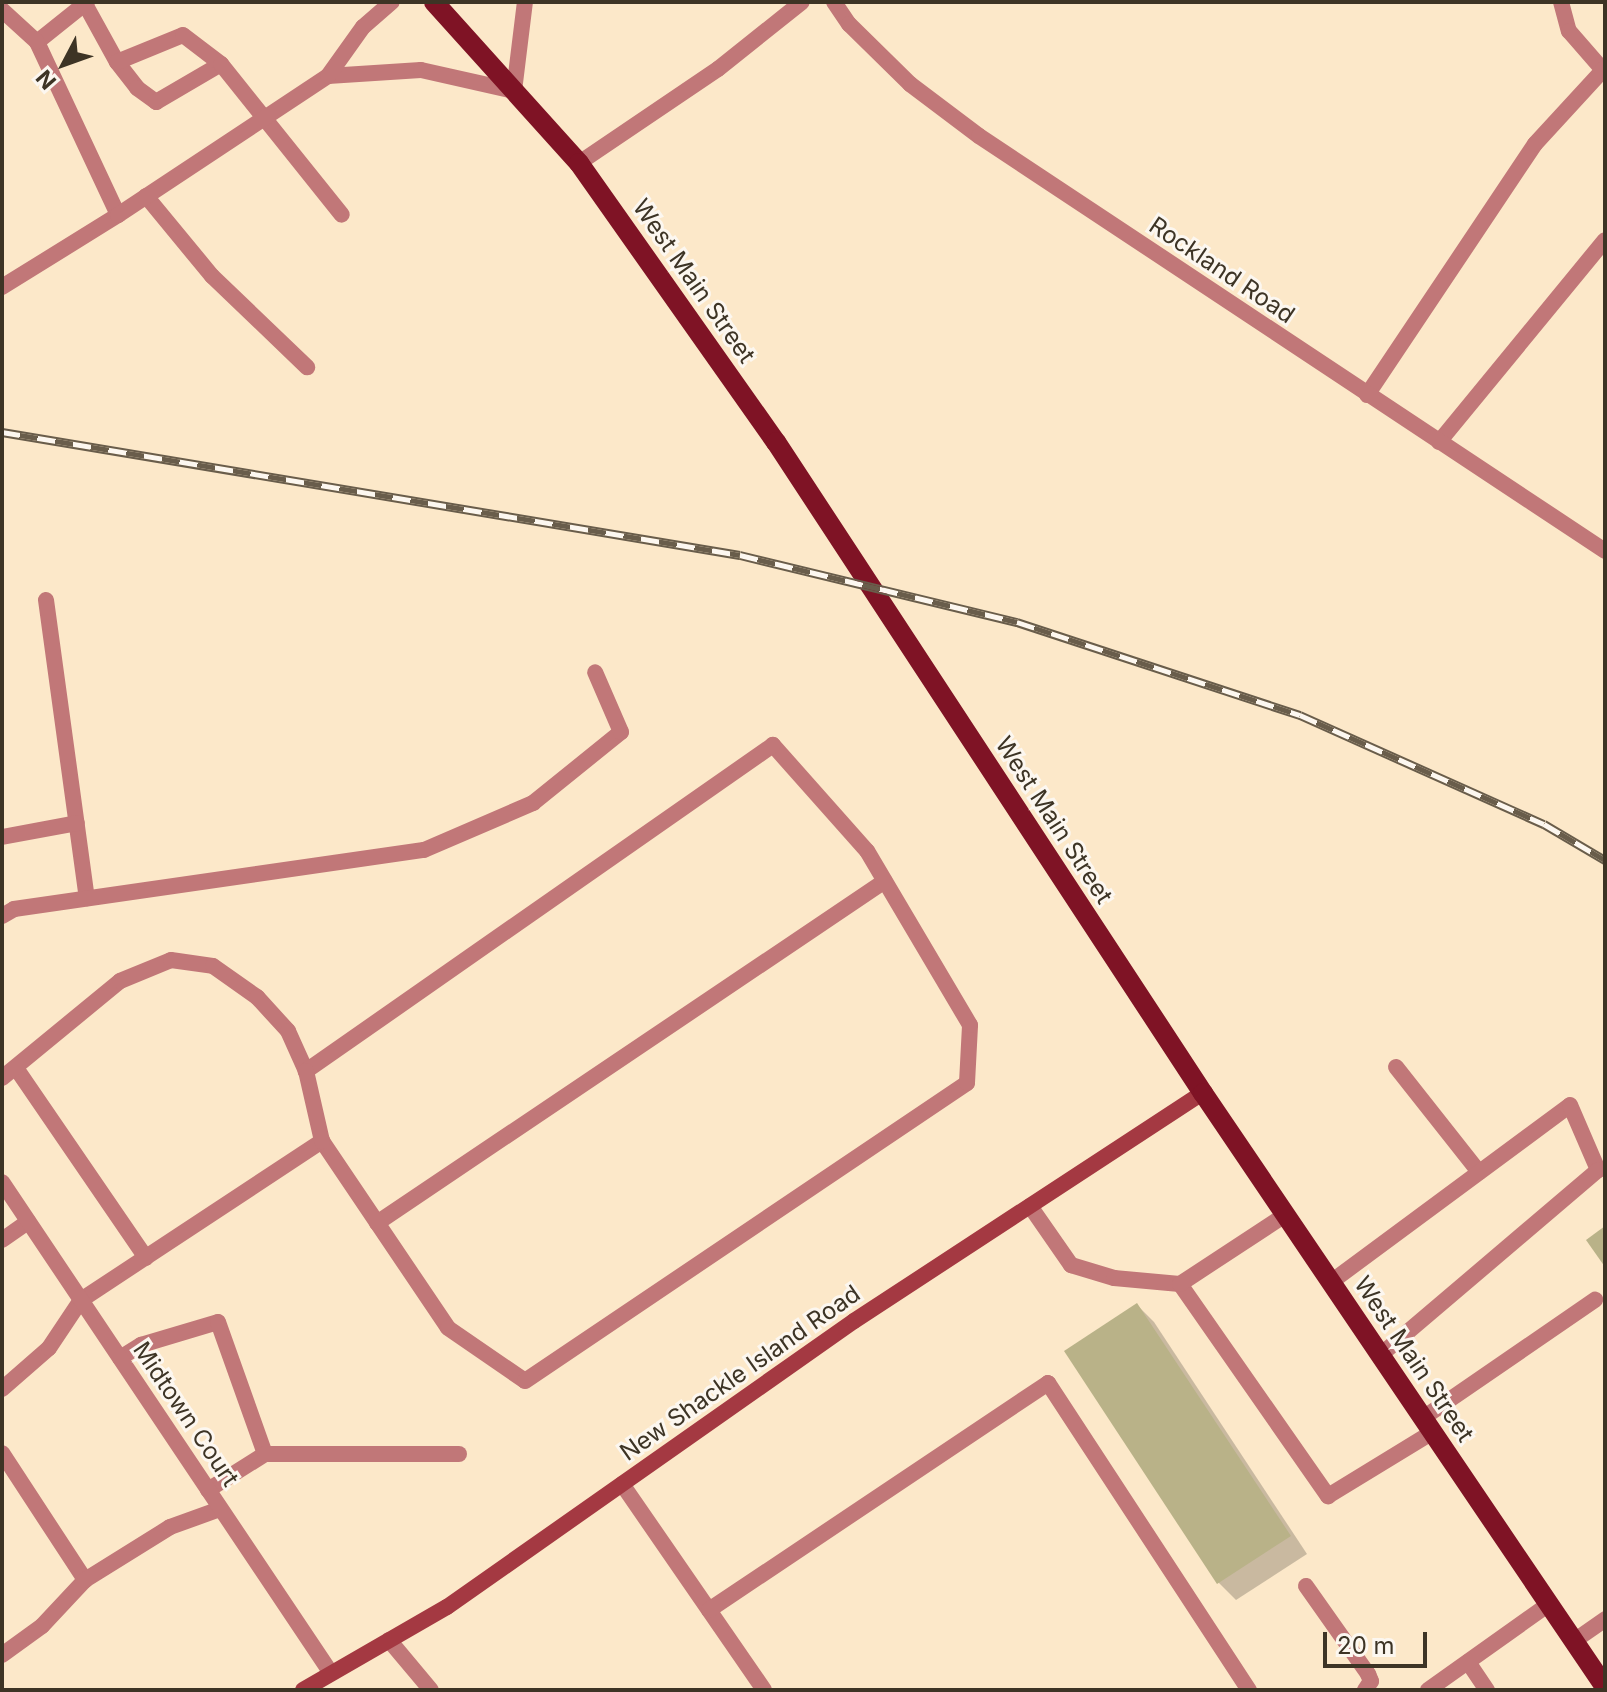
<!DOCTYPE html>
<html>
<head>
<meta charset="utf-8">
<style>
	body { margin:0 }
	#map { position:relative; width:1607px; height:1692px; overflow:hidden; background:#fce8c9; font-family:Inter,sans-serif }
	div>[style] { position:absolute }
	.shadow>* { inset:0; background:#0003 }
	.building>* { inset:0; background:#b9b288 }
	.service>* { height:16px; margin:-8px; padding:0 8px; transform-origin:8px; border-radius:8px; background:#c17778 }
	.minor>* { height:16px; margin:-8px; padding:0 8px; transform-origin:8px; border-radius:8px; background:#c17778 }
	.secondary>* { height:16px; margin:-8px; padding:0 8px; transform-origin:8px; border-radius:8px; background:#a43942 }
	.primary>* { height:20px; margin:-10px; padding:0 10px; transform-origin:10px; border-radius:10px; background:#7f1325 }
	.rail>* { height:9px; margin-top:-4.5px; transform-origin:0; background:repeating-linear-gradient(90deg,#fcf7f0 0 18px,#695d4b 0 36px); box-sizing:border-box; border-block:2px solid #695d4b }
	span { translate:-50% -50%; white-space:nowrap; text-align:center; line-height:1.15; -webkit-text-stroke:6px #fcf7f0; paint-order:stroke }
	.street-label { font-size:24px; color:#3d3425 }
	.frame { position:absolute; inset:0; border:4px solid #3d3425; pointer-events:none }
	.north { position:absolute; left:24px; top:24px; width:80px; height:80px; -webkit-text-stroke:6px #fcf7f0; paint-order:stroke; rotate:229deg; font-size:22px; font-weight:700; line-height:32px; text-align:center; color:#3d3425 }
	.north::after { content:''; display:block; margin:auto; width:28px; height:36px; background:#3d3425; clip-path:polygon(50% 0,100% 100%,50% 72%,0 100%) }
	.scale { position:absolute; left:1323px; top:1632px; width:104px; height:36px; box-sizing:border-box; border:4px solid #3d3425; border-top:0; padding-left:10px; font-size:24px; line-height:28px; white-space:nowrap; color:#3d3425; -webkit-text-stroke:6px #fcf7f0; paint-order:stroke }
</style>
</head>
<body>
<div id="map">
	<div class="shadow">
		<i style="clip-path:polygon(1137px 1305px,1154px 1322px,1307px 1554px,1236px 1600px,1219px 1583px)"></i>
	</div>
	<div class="building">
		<i style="clip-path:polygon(1605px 1226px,1605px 1267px,1586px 1240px)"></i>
		<i style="clip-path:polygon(1137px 1303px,1291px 1536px,1217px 1584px,1064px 1351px)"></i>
	</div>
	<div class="service">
		<i style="left:87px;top:2px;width:64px;rotate:141.3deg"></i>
		<i style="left:37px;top:42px;width:191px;rotate:64.9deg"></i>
		<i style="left:1561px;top:2px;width:30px;rotate:75deg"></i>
		<i style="left:1569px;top:31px;width:52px;rotate:48.9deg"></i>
		<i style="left:85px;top:4px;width:66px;rotate:61.1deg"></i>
		<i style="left:117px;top:62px;width:33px;rotate:52deg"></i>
		<i style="left:137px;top:88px;width:24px;rotate:36deg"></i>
		<i style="left:156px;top:102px;width:75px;rotate:-30.3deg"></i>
		<i style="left:2px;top:10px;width:47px;rotate:42.4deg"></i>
		<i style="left:117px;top:62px;width:71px;rotate:-22.2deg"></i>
		<i style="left:183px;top:35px;width:48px;rotate:37.3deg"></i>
		<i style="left:221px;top:64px;width:193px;rotate:51.3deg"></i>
		<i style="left:328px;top:76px;width:93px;rotate:-3.7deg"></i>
		<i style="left:421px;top:70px;width:95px;rotate:12.7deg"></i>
		<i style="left:514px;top:91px;width:90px;rotate:-83deg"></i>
		<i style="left:579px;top:163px;width:168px;rotate:-34.1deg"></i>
		<i style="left:718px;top:69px;width:107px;rotate:-38.6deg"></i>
		<i style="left:146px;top:196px;width:104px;rotate:50.5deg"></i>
		<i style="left:212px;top:276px;width:132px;rotate:43.8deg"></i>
		<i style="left:2px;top:287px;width:137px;rotate:-31.8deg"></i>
		<i style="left:118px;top:215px;width:252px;rotate:-33.5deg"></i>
		<i style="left:328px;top:76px;width:60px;rotate:-54.5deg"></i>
		<i style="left:363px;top:27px;width:38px;rotate:-41deg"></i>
		<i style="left:1367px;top:395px;width:302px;rotate:-56.2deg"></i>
		<i style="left:1535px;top:144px;width:103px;rotate:-47.4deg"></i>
		<i style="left:1439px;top:442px;width:261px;rotate:-50.6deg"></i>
		<i style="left:46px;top:600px;width:301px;rotate:82.2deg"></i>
		<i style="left:2px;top:837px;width:76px;rotate:-10.6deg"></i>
		<i style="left:2px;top:916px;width:14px;rotate:-30deg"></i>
		<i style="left:14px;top:909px;width:414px;rotate:-8.2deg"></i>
		<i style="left:424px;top:850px;width:119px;rotate:-23.3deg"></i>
		<i style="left:533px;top:803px;width:113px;rotate:-38.9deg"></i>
		<i style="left:621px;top:732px;width:65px;rotate:-113.4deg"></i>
		<i style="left:1396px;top:1067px;width:134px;rotate:51.7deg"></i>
		<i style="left:16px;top:1068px;width:230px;rotate:55.6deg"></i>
		<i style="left:2px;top:1078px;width:153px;rotate:-39.4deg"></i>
		<i style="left:120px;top:981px;width:55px;rotate:-22.4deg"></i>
		<i style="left:171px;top:960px;width:42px;rotate:8.1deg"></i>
		<i style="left:213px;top:966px;width:54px;rotate:35.2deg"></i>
		<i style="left:257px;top:997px;width:46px;rotate:47.6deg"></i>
		<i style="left:288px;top:1031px;width:44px;rotate:65.8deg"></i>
		<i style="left:1030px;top:1206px;width:72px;rotate:55.2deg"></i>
		<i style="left:1071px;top:1265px;width:45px;rotate:16.8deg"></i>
		<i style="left:1114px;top:1278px;width:66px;rotate:5.2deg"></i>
		<i style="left:1180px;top:1284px;width:259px;rotate:55.1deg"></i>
		<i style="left:1328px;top:1496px;width:123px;rotate:-31.4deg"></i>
		<i style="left:377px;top:1223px;width:612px;rotate:-33.95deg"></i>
		<i style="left:2px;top:1240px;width:32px;rotate:-35deg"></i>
		<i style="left:1331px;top:1282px;width:297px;rotate:-36.5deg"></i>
		<i style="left:1570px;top:1105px;width:71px;rotate:66.7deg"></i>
		<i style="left:1598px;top:1170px;width:285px;rotate:139.6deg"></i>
		<i style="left:1180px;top:1284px;width:126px;rotate:-33.3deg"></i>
		<i style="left:120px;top:1358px;width:25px;rotate:-32deg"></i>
		<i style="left:141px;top:1345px;width:80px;rotate:-16.6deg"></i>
		<i style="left:218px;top:1322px;width:140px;rotate:70.4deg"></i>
		<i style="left:2px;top:1389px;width:62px;rotate:-41.1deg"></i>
		<i style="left:49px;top:1348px;width:58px;rotate:-56.3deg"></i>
		<i style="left:81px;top:1300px;width:289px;rotate:-33.4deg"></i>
		<i style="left:322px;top:1141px;width:225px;rotate:56deg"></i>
		<i style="left:448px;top:1328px;width:93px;rotate:34.5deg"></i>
		<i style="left:525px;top:1381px;width:533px;rotate:-33.99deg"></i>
		<i style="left:967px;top:1083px;width:58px;rotate:-87deg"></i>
		<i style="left:970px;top:1025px;width:202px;rotate:-120.6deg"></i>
		<i style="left:867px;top:851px;width:142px;rotate:-131.6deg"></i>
		<i style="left:773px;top:745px;width:570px;rotate:145.08deg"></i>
		<i style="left:306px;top:1071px;width:72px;rotate:77.1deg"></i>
		<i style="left:1423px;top:1418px;width:209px;rotate:-34.5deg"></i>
		<i style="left:2px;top:1453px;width:152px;rotate:56.8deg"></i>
		<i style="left:85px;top:1580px;width:63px;rotate:133.1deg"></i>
		<i style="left:42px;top:1626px;width:49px;rotate:144.1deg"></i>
		<i style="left:622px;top:1484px;width:250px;rotate:55.4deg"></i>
		<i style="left:208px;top:1490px;width:67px;rotate:-32.3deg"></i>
		<i style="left:265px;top:1454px;width:194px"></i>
		<i style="left:85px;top:1580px;width:100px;rotate:-31.9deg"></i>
		<i style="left:170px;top:1527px;width:53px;rotate:-19.8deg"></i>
		<i style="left:1306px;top:1586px;width:108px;rotate:54.8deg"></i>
		<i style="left:1368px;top:1674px;width:8px;rotate:67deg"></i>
		<i style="left:1371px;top:1681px;width:11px;rotate:124deg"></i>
		<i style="left:709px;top:1610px;width:408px;rotate:-33.8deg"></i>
		<i style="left:1048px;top:1383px;width:367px;rotate:56.8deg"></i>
		<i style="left:389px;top:1640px;width:65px;rotate:50deg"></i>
		<i style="left:1574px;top:1641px;width:38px;rotate:-35deg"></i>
		<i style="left:1468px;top:1662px;width:34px;rotate:56deg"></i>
		<i style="left:1428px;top:1690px;width:148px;rotate:-35.4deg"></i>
	</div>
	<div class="minor">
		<i style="left:834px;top:2px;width:27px;rotate:56deg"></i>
		<i style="left:849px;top:24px;width:86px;rotate:44.5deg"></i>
		<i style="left:910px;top:84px;width:86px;rotate:37deg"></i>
		<i style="left:979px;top:136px;width:751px;rotate:33.54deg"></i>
		<i style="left:2px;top:1182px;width:591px;rotate:56.18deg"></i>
	</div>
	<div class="secondary">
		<i style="left:303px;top:1690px;width:166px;rotate:-30deg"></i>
		<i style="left:447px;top:1607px;width:497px;rotate:-35.1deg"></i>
		<i style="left:854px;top:1321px;width:417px;rotate:-33.2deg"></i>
	</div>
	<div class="primary">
		<i style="left:434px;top:2px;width:217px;rotate:48deg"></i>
		<i style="left:579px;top:163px;width:342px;rotate:54.8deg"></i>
		<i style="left:776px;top:442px;width:779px;rotate:56.74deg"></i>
		<i style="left:1203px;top:1093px;width:717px;rotate:55.91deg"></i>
	</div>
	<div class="rail">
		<i style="left:2px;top:432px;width:748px;rotate:9.46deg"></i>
		<i style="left:740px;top:555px;width:285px;rotate:13.6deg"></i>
		<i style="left:1017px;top:622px;width:298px;rotate:18.2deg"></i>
		<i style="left:1300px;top:715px;width:267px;rotate:24.1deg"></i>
		<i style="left:1544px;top:824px;width:71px;rotate:30.5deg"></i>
	</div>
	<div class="street-label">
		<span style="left:1222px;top:270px;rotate:34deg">Rockland Road</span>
		<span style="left:694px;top:281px;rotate:55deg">West Main Street</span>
		<span style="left:1054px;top:820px;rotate:57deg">West Main Street</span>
		<span style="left:1414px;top:1359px;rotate:56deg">West Main Street</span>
		<span style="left:740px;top:1373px;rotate:-35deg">New Shackle Island Road</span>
		<span style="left:186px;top:1414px;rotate:56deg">Midtown Court</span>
	</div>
	<div class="frame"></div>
	<div class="north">N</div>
	<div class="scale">20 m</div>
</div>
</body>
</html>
